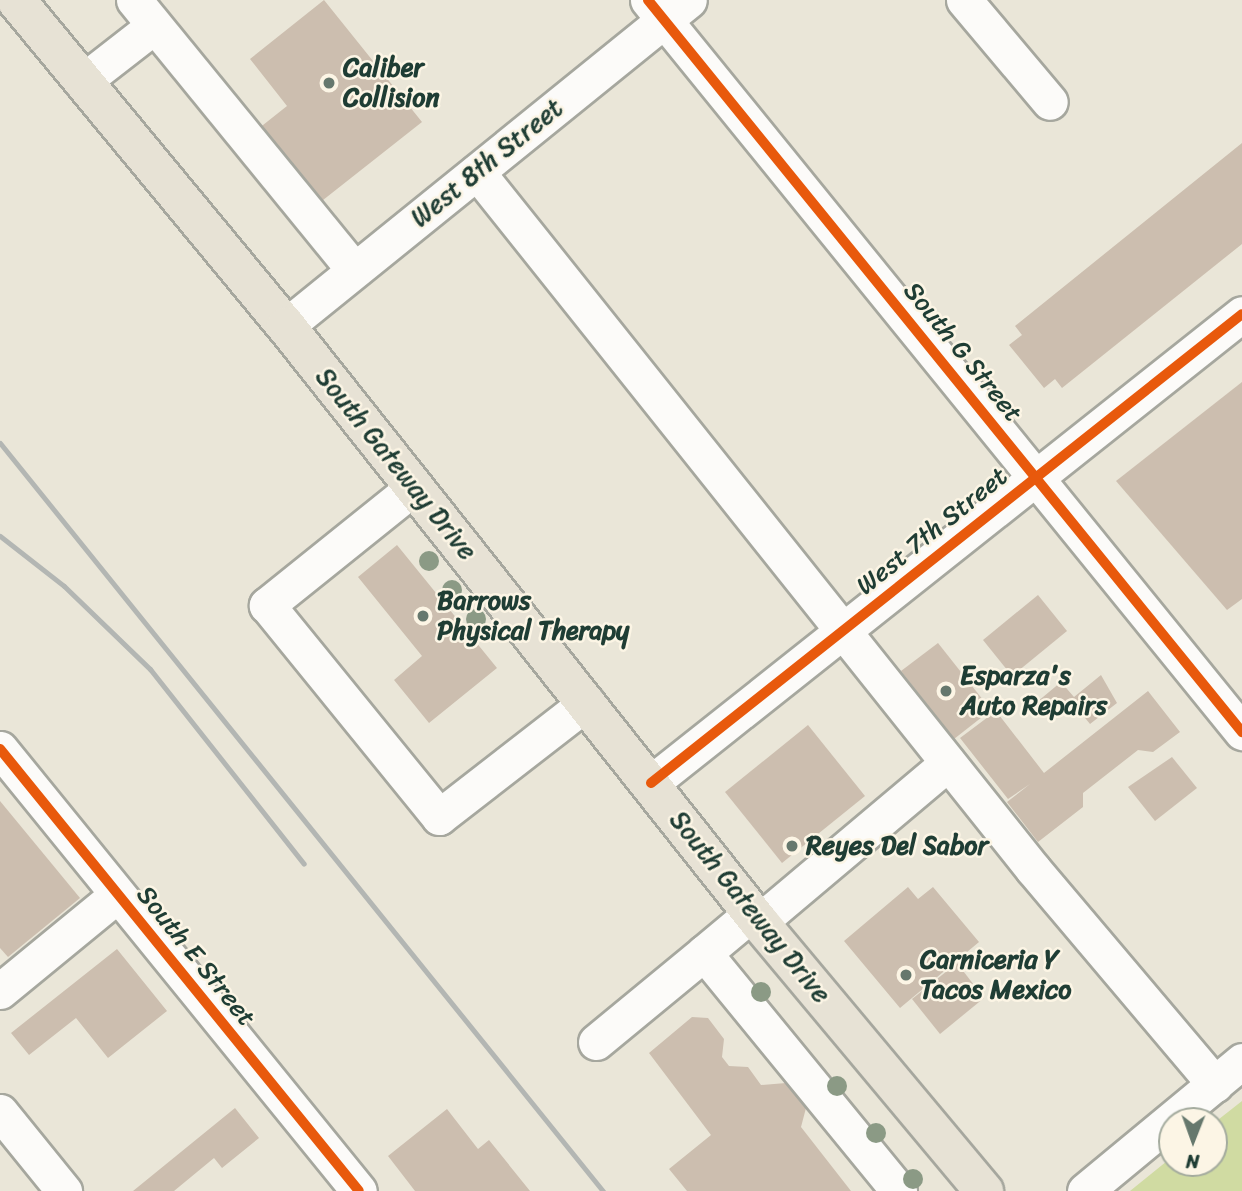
<!DOCTYPE html>
<html>
<head>
<meta charset="utf-8">
<style>
	body { margin:0 }
	#map { position:relative; width:1242px; height:1191px; overflow:hidden; background:#eae6d8; font-family:Sriracha,sans-serif }
	div>[style] { position:absolute }
	.green>* { inset:0; background:#d0dba2 }
	.building>* { inset:0; background:#ccbeaf }
	.roads { filter:drop-shadow(2px 0 #a6a79e) drop-shadow(-2px 0 #a6a79e) drop-shadow(0 2px #a6a79e) drop-shadow(0 -2px #a6a79e) }
	.minor>* { height:35px; margin:-17.5px; padding:0 17.5px; transform-origin:17.5px; border-radius:17.5px; background:#fcfbf9 }
	.major>* { height:38px; margin:-19px; padding:0 19px; transform-origin:19px; border-radius:19px; background:#e7e2d5 }
	.rail>* { height:5px; margin:-2.5px; padding:0 2.5px; transform-origin:2.5px; border-radius:2.5px; background:#b3b6b3 }
	.cycleway>* { height:10px; margin:-5px; padding:0 5px; transform-origin:5px; border-radius:5px; background:#e8590c }
	.trees>* { width:20px; height:20px; margin:-10px; border-radius:50%; background:#8b9a85 }
	.dots>* { width:19px; height:19px; translate:-50% -50%; box-sizing:border-box; border:4px solid #fcf5e5; border-radius:50% }
	span { translate:-50% -50%; white-space:nowrap; text-align:center; line-height:1.15; -webkit-text-stroke:5px #fcf5e5; paint-order:stroke }
	.poi-label { font-size:26px; color:#1f3d34; font-weight:700 }
	.left { translate:0 -50%; text-align:left }
	.street-label { font-size:26px; color:#1f3d34 }
	.north { position:absolute; left:1158px; top:1107px; width:70px; height:70px; box-sizing:border-box; background:#fcf5e5; border:2px solid #a4ab9e; border-radius:50%; rotate:181deg; font-size:19px; font-weight:700; line-height:28px; text-align:center; color:#1f3d34 }
	.north::after { content:''; display:block; margin:auto; width:24px; height:32px; background:#66786d; clip-path:polygon(50% 0,100% 100%,50% 72%,0 100%) }
</style>
</head>
<body>
<div id="map">
	<div class="green">
		<i style="clip-path:polygon(1242px 1101px,1242px 1191px,1130px 1191px,1172px 1157px,1172px 1163px,1214px 1163px,1214px 1123px)"></i>
	</div>
	<div class="building">
		<i style="clip-path:polygon(324px 0,422px 122px,318px 204px,258px 129px,287px 106px,250px 59px)"></i>
		<i style="clip-path:polygon(1242px 143px,1242px 244px,1062px 388px,1055px 379px,1044px 388px,1009px 345px,1022px 335px,1015px 326px)"></i>
		<i style="clip-path:polygon(1242px 382px,1242px 599px,1227px 610px,1116px 481px)"></i>
		<i style="clip-path:polygon(397px 545px,497px 668px,429px 723px,394px 680px,422px 656px,358px 577px)"></i>
		<i style="clip-path:polygon(1038px 595px,1067px 631px,1012px 676px,983px 640px)"></i>
		<i style="clip-path:polygon(938px 643px,991px 710px,954px 739px,901px 671px)"></i>
		<i style="clip-path:polygon(1101px 675px,1117px 703px,1090px 724px,1072px 702px,1051px 720px,1037px 702px,1061px 682px,1074px 697px)"></i>
		<i style="clip-path:polygon(1148px 691px,1180px 732px,1153px 752px,1138px 750px,1083px 793px,1083px 807px,1038px 842px,1007px 802px,1030px 784px,1008px 799px,960px 738px,996px 711px,1044px 773px)"></i>
		<i style="clip-path:polygon(808px 725px,865px 796px,782px 863px,725px 792px)"></i>
		<i style="clip-path:polygon(1172px 757px,1197px 788px,1155px 821px,1128px 787px)"></i>
		<i style="clip-path:polygon(0 801px,80px 898px,8px 957px,0 948px)"></i>
		<i style="clip-path:polygon(908px 887px,918px 899px,933px 887px,979px 942px,900px 1008px,844px 941px)"></i>
		<i style="clip-path:polygon(117px 949px,167px 1011px,108px 1058px,76px 1018px,29px 1055px,11px 1033px)"></i>
		<i style="clip-path:polygon(957px 963px,984px 998px,940px 1034px,912px 999px)"></i>
		<i style="clip-path:polygon(692px 1017px,708px 1018px,724px 1039px,722px 1057px,729px 1066px,748px 1067px,761px 1085px,786px 1083px,806px 1108px,801px 1127px,851px 1191px,687px 1191px,669px 1169px,711px 1135px,649px 1053px)"></i>
		<i style="clip-path:polygon(235px 1108px,259px 1138px,222px 1168px,214px 1158px,174px 1191px,133px 1191px)"></i>
		<i style="clip-path:polygon(447px 1109px,478px 1149px,489px 1140px,530px 1191px,415px 1191px,388px 1156px)"></i>
	</div>
	<div class="roads">
		<div class="minor">
			<i style="left:134px;top:0;width:348px;rotate:50.8deg"></i>
			<i style="left:648px;top:0;width:943px;rotate:50.94deg"></i>
			<i style="left:964px;top:0;width:133px;rotate:49.9deg"></i>
			<i style="left:82px;top:82px;width:91px;rotate:-37.9deg"></i>
			<i style="left:477px;top:172px;width:892px;rotate:51.42deg"></i>
			<i style="left:1033px;top:869px;width:282px;rotate:49.8deg"></i>
			<i style="left:286px;top:326px;width:518px;rotate:-38.97deg"></i>
			<i style="left:414px;top:487px;width:189px;rotate:141.2deg"></i>
			<i style="left:267px;top:605px;width:273px;rotate:50.9deg"></i>
			<i style="left:439px;top:817px;width:187px;rotate:-37.8deg"></i>
			<i style="left:0;top:749px;width:569px;rotate:50.92deg"></i>
			<i style="left:651px;top:783px;width:754px;rotate:-38.43deg"></i>
			<i style="left:759px;top:922px;width:247px;rotate:-40.1deg"></i>
			<i style="left:704px;top:953px;width:62px;rotate:-39.8deg"></i>
			<i style="left:0;top:991px;width:151px;rotate:-39.4deg"></i>
			<i style="left:596px;top:1042px;width:140px;rotate:-39.5deg"></i>
			<i style="left:704px;top:953px;width:308px;rotate:50.7deg"></i>
			<i style="left:0;top:1112px;width:102px;rotate:51deg"></i>
			<i style="left:1085px;top:1191px;width:204px;rotate:-39.6deg"></i>
		</div>
		<div class="major">
			<i style="left:16px;top:0;width:423px;rotate:50.4deg"></i>
			<i style="left:286px;top:326px;width:761px;rotate:51.56deg"></i>
			<i style="left:759px;top:922px;width:351px;rotate:50.1deg"></i>
		</div>
	</div>
	<div class="rail">
		<i style="left:0;top:443px;width:961px;rotate:51.13deg"></i>
		<i style="left:0;top:536px;width:81px;rotate:38deg"></i>
		<i style="left:64px;top:586px;width:120px;rotate:44deg"></i>
		<i style="left:150px;top:669px;width:248px;rotate:51.7deg"></i>
	</div>
	<div class="cycleway">
		<i style="left:648px;top:0;width:943px;rotate:50.94deg"></i>
		<i style="left:0;top:749px;width:569px;rotate:50.92deg"></i>
		<i style="left:651px;top:783px;width:754px;rotate:-38.43deg"></i>
	</div>
	<div class="trees">
		<i style="left:429px;top:561px"></i>
		<i style="left:452px;top:590px"></i>
		<i style="left:476px;top:619px"></i>
		<i style="left:761px;top:992px"></i>
		<i style="left:837px;top:1086px"></i>
		<i style="left:876px;top:1133px"></i>
		<i style="left:913px;top:1179px"></i>
	</div>
	<div class="dots">
		<i style="left:329px;top:83px;background:#66786d"></i>
		<i style="left:423px;top:616px;background:#66786d"></i>
		<i style="left:946px;top:691px;background:#66786d"></i>
		<i style="left:792px;top:846px;background:#66786d"></i>
		<i style="left:906px;top:975px;background:#66786d"></i>
	</div>
	<div class="poi-label">
		<span class="left" style="left:343px;top:83px">Caliber<br>Collision</span>
		<span class="left" style="left:437px;top:616px">Barrows<br>Physical Therapy</span>
		<span class="left" style="left:960px;top:691px">Esparza's<br>Auto Repairs</span>
		<span class="left" style="left:806px;top:846px">Reyes Del Sabor</span>
		<span class="left" style="left:920px;top:975px">Carniceria Y<br>Tacos Mexico</span>
	</div>
	<div class="street-label">
		<span style="left:487px;top:163px;rotate:-39deg">West 8th Street</span>
		<span style="left:963px;top:352px;rotate:51deg">South G Street</span>
		<span style="left:396px;top:464px;rotate:51deg">South Gateway Drive</span>
		<span style="left:932px;top:531px;rotate:-39deg">West 7th Street</span>
		<span style="left:750px;top:907px;rotate:51deg">South Gateway Drive</span>
		<span style="left:196px;top:956px;rotate:51deg">South E Street</span>
	</div>
	<div class="north">N</div>
</div>
</body>
</html>
